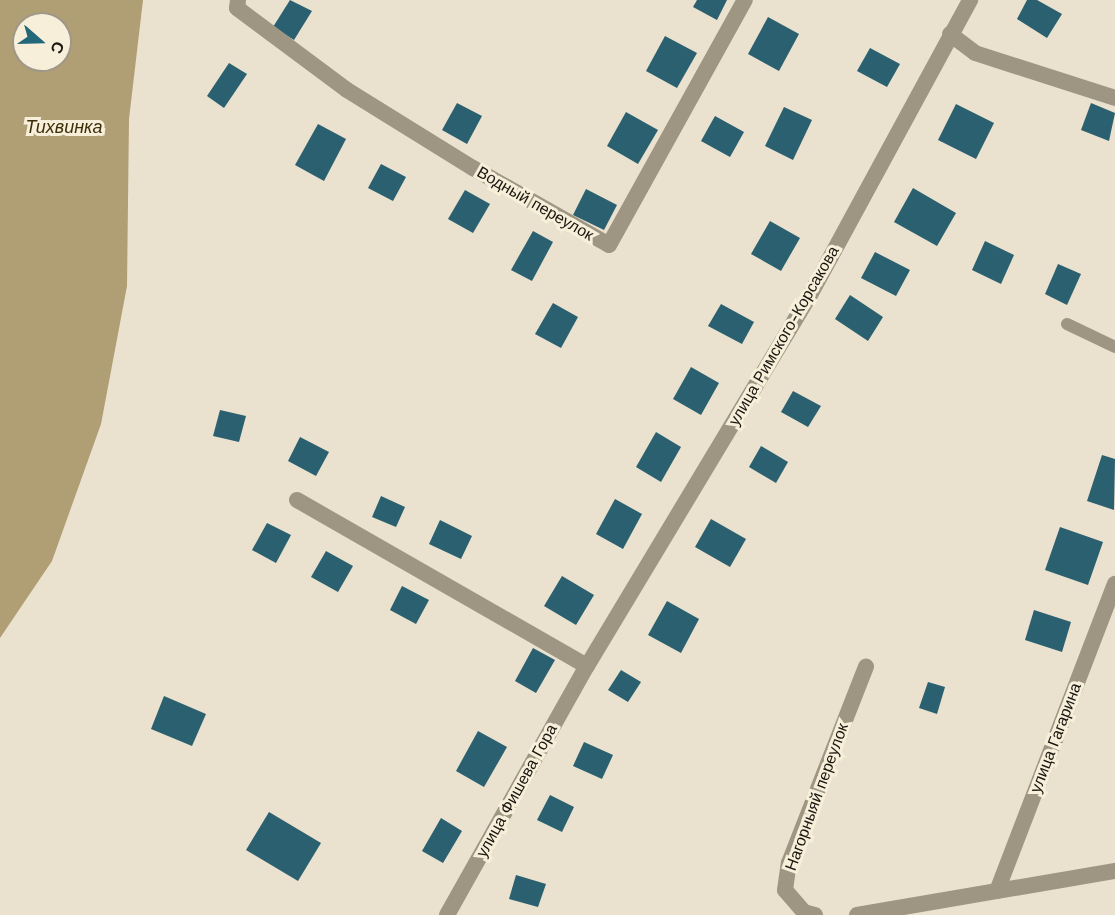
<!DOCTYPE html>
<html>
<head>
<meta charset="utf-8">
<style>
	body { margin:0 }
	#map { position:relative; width:1115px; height:915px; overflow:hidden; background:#eae2ce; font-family:"Work Sans",sans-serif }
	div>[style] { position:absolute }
	.water>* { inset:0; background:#b09e74 }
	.building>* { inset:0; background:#2a606f }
	.service>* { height:12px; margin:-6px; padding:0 6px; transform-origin:6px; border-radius:6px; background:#9e9683 }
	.minor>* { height:16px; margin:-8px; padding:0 8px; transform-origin:8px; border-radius:8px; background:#9e9683 }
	span { translate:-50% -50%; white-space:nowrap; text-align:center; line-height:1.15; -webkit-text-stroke:6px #f8efdb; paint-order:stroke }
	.street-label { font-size:16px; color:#19160f }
	.water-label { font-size:18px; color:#3b2e09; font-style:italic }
	.north { position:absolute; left:12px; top:12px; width:60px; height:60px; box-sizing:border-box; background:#f8efdb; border:2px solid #9f9889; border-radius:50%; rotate:110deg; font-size:16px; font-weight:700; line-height:24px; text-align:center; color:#19160f }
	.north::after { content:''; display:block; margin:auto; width:21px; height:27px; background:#236778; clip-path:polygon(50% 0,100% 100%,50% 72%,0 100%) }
</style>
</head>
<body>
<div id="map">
	<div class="water">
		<i style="clip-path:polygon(evenodd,0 0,143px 0,129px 119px,127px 286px,101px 424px,52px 561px,0 638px,0 0,24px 24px,60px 24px,60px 60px,24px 60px,24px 24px)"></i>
	</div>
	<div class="building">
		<i style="clip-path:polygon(290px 0,312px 11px,294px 40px,273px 27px)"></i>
		<i style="clip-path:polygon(697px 0,727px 0,717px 20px,693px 7px)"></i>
		<i style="clip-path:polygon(1027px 0,1037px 0,1062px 14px,1047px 38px,1017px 19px)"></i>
		<i style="clip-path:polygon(768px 17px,799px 34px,779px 71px,748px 54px)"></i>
		<i style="clip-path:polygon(665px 36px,697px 53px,677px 88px,646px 71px)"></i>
		<i style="clip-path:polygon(870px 48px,900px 64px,887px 87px,857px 71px)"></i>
		<i style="clip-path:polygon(229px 63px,247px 74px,224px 108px,207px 96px)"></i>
		<i style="clip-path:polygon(457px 103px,482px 116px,467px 144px,442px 130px)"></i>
		<i style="clip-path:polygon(1091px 103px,1115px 113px,1109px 141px,1081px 130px)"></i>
		<i style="clip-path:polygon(956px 104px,994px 123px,976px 159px,938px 140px)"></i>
		<i style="clip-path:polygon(784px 107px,812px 120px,793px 160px,765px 146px)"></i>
		<i style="clip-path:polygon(626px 112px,658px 130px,638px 164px,607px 146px)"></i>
		<i style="clip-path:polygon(715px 116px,744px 132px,730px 157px,701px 141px)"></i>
		<i style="clip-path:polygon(318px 124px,346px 139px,324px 181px,295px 165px)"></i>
		<i style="clip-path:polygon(381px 164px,406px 177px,393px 201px,368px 188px)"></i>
		<i style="clip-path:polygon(913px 188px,956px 213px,937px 246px,894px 222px)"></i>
		<i style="clip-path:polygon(586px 189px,617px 205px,604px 230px,573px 215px)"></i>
		<i style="clip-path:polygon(465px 190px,490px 204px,473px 233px,448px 219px)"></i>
		<i style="clip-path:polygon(770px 221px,800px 238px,781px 271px,751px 254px)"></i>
		<i style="clip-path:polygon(533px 231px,553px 242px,532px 281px,511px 270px)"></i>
		<i style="clip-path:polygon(985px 241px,1014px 255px,1001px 284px,972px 270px)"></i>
		<i style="clip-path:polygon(875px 252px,910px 270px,896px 296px,861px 278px)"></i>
		<i style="clip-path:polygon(1058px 264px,1081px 274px,1067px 305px,1045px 294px)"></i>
		<i style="clip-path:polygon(850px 295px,883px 317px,868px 341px,835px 319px)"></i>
		<i style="clip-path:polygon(553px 303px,578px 317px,561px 348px,535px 334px)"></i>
		<i style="clip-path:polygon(721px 304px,754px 322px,742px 344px,708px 326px)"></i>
		<i style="clip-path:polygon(691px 367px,719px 383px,701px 415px,673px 399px)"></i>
		<i style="clip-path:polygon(793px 391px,821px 406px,808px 427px,781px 412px)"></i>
		<i style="clip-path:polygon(220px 410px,246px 416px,239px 442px,213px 436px)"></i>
		<i style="clip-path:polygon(656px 432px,681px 447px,661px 482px,636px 467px)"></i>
		<i style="clip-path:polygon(300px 437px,329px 452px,316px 476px,288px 461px)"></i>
		<i style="clip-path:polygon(761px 446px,788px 462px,776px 483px,749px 467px)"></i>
		<i style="clip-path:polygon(1102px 455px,1115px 459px,1114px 510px,1087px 501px)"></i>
		<i style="clip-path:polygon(381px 496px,405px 507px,396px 527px,372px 517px)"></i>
		<i style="clip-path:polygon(615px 499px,642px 514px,623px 549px,596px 534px)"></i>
		<i style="clip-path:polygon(711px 519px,746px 539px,730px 567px,695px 547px)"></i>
		<i style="clip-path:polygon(440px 520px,472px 536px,461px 559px,429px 544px)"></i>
		<i style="clip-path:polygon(267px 523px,291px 535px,276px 563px,252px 550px)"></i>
		<i style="clip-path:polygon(1060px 527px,1103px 542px,1088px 585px,1045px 570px)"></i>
		<i style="clip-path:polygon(326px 551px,353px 566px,338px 592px,311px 577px)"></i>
		<i style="clip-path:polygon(562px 576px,594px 595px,576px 625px,544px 606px)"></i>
		<i style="clip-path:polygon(402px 586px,429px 600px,416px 624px,390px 610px)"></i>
		<i style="clip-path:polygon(667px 601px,699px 619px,681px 653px,648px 635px)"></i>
		<i style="clip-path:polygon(1034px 610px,1071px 622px,1062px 652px,1025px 640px)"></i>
		<i style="clip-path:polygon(533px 648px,555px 660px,536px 693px,515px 681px)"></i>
		<i style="clip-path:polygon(621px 670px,641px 682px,628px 702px,608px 690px)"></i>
		<i style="clip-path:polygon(928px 682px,945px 687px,937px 714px,919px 708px)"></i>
		<i style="clip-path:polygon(164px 696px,206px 714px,192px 746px,151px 729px)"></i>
		<i style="clip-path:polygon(478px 731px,507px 747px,484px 787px,456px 771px)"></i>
		<i style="clip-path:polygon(584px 742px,613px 755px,602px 779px,573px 766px)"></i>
		<i style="clip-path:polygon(550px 795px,574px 807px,562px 832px,537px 820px)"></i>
		<i style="clip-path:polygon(269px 812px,321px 843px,298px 881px,246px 850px)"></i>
		<i style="clip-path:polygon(441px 818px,462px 831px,443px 863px,422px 851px)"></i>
		<i style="clip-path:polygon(516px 875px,546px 884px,538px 907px,509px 899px)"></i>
	</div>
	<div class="service">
		<i style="left:1067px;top:324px;width:53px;rotate:25.6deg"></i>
	</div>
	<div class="minor">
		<i style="left:238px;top:0;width:8px;rotate:97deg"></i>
		<i style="left:237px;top:8px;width:137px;rotate:36.7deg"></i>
		<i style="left:347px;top:90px;width:148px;rotate:31.8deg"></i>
		<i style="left:473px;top:168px;width:156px;rotate:29.5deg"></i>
		<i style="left:609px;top:245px;width:280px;rotate:-61deg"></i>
		<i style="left:950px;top:34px;width:31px;rotate:37deg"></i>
		<i style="left:975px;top:53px;width:147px;rotate:17.8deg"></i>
		<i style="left:297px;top:500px;width:334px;rotate:29.8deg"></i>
		<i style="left:997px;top:891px;width:329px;rotate:-69deg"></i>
		<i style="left:447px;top:915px;width:286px;rotate:-60.7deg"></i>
		<i style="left:587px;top:666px;width:433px;rotate:-59deg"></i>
		<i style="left:810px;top:295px;width:336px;rotate:-61.5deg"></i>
		<i style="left:815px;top:915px;width:11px;rotate:-165deg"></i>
		<i style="left:804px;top:912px;width:29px;rotate:-131deg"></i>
		<i style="left:785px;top:890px;width:27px;rotate:-82deg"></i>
		<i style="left:789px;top:863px;width:211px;rotate:-68.6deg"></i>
		<i style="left:857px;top:915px;width:262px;rotate:-9.7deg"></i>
	</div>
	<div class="street-label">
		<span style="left:535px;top:204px;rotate:30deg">Водный переулок</span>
		<span style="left:784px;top:336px;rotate:-60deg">улица Римского-Корсакова</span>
		<span style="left:1056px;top:738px;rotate:-69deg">улица Гагарина</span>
		<span style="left:517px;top:791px;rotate:-61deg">улица Фишева Гора</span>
		<span style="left:817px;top:797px;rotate:-70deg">Нагорныяй переулок</span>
	</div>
	<div class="water-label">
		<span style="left:64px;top:127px">Тихвинка</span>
	</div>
	<div class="north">С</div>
</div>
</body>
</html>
